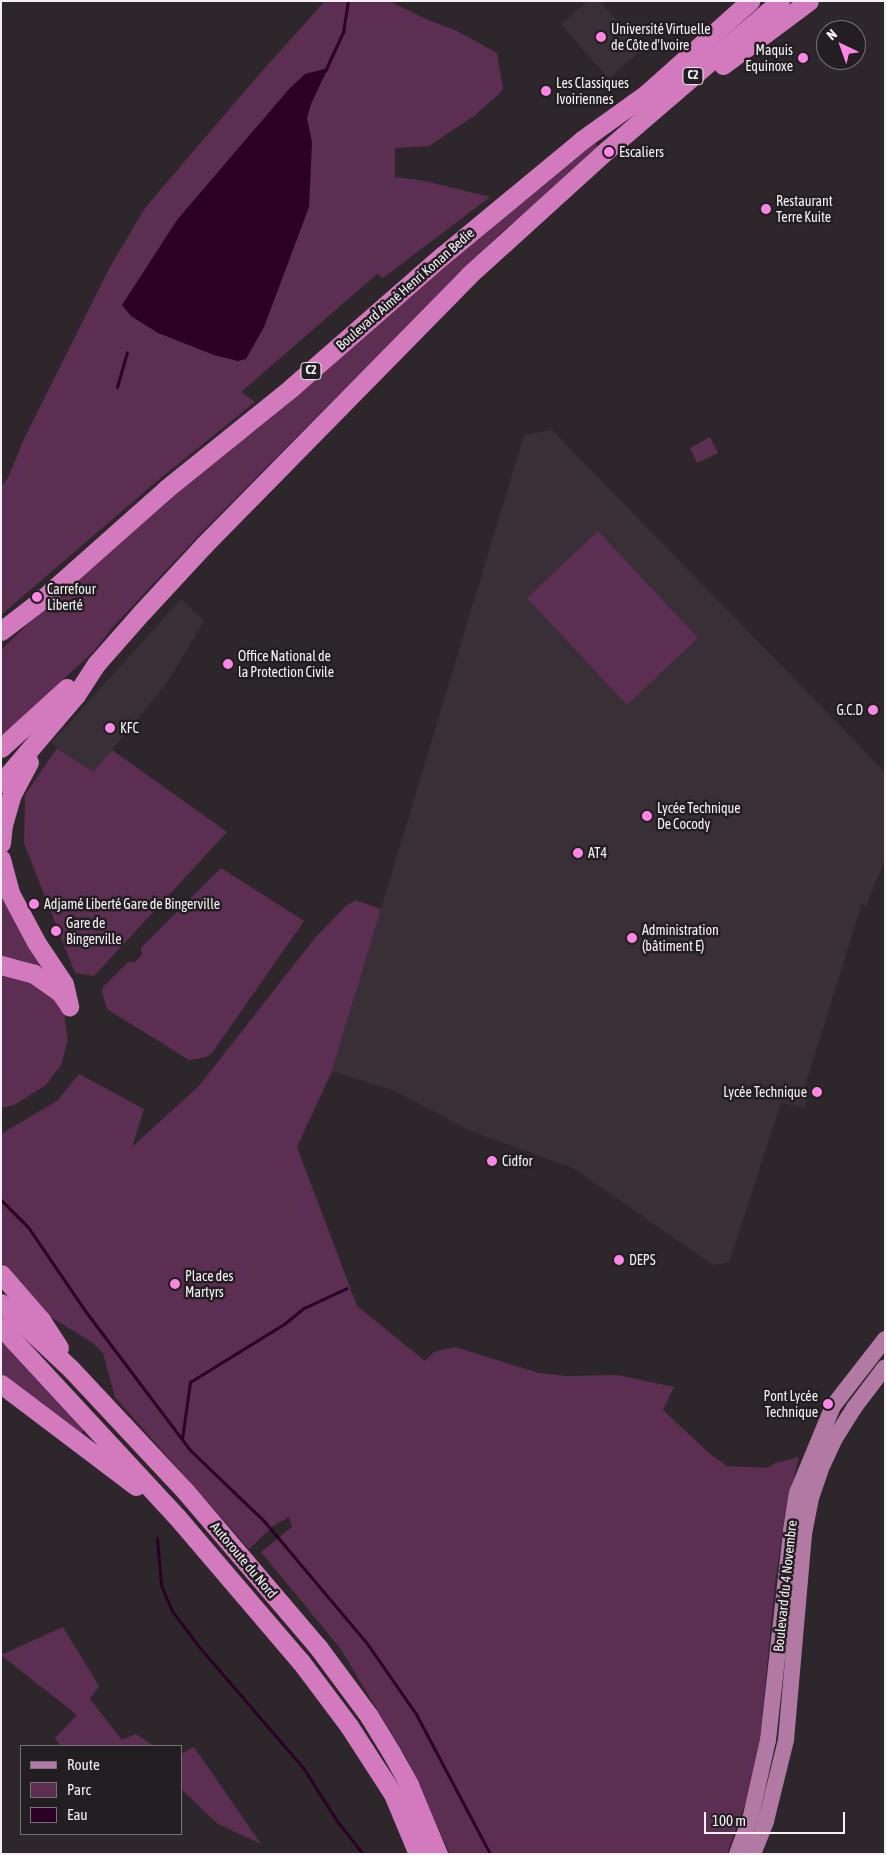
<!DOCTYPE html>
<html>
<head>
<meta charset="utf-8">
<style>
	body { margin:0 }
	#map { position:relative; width:886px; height:1855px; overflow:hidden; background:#2d272b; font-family:"Asap Condensed",sans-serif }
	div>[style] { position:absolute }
	.built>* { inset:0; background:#392f36 }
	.green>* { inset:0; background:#5c2e52 }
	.water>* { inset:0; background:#2b0024 }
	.stream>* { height:3px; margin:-1.5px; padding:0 1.5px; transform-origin:1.5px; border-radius:1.5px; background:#2b0024 }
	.primary>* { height:16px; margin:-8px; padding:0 8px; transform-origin:8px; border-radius:8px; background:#b179a4 }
	.motorway>* { height:19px; margin:-9.5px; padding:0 9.5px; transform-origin:9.5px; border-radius:9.5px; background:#d37abf }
	.dots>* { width:14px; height:14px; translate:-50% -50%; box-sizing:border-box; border:2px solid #231e22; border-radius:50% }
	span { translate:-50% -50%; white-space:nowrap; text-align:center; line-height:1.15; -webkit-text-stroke:5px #231e22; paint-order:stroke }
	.shield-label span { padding:1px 4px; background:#231e22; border:1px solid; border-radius:4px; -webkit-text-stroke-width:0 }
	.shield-label { font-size:12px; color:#f4f0f3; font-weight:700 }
	.poi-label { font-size:14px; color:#f4f0f3 }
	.left { translate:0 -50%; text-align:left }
	.right { translate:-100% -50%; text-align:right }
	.street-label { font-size:14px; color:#f4f0f3 }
	.frame { position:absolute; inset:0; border:2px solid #f4f0f3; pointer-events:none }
	.legend { position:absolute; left:20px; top:1745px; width:162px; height:90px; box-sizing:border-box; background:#231e22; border:1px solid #777276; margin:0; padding:6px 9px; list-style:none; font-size:15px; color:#f4f0f3 }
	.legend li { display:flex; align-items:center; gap:10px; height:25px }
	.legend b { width:25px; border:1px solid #777276 }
	.north { position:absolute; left:816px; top:20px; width:50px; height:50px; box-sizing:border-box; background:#231e22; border:1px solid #777276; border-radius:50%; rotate:318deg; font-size:14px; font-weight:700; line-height:20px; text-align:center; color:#f4f0f3 }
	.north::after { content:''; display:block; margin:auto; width:18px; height:22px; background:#fc86e3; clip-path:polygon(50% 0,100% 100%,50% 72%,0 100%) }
	.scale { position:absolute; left:704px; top:1812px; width:141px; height:22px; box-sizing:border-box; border:2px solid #f4f0f3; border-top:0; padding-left:6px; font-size:15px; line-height:18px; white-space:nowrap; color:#f4f0f3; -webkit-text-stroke:4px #231e22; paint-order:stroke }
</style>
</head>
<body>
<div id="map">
	<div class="built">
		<i style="clip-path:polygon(587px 1px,600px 1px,641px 50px,609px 79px,561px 24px)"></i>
		<i style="clip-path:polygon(552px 430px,885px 772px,885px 860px,866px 906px,862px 904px,802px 1095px,808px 1097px,804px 1108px,781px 1103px,729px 1262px,713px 1265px,573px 1168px,468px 1130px,395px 1091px,332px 1071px,524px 435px)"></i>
		<i style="clip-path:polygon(181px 599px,204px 621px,166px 684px,93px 773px,51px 743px)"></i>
	</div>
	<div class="green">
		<i style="clip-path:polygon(325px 1px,389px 1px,426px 19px,457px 31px,497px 53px,503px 89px,499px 94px,474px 116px,429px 146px,395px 148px,395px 177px,425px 181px,490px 197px,383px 278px,377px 274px,241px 392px,255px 402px,157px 481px,1px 615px,1px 486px,8px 478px,23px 441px,110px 267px,145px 208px,256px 78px)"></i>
		<i style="clip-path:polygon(594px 142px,603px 151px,504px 230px,463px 270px,197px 537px,112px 628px,94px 651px,1px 737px,1px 650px,49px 603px,173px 496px,298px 395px,529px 193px)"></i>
		<i style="clip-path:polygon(710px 437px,718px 453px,697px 463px,690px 448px)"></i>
		<i style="clip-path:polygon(598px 531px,698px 638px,627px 705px,527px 598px)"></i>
		<i style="clip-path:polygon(57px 748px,93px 772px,112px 750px,227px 832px,94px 976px,75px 973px,24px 843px,25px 795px)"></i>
		<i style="clip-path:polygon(221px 868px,304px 921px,212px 1053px,206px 1057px,189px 1060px,107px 1009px,102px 992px,103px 987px,128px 962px,135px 962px,142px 955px,141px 948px)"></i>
		<i style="clip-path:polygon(1px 884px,51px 974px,36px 965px,17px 959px,1px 958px)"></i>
		<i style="clip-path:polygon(355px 900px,381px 909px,332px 1071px,297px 1147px,357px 1306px,425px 1361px,434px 1352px,455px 1347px,539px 1373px,567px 1376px,617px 1375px,674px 1387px,663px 1410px,710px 1454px,727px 1466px,767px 1468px,776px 1463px,799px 1457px,785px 1513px,775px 1584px,760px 1738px,754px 1780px,727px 1854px,450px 1854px,406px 1757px,340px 1648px,261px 1552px,292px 1527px,289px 1517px,273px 1526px,249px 1549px,115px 1397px,103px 1353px,93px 1343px,44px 1313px,1px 1262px,1px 1134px,57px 1101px,79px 1074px,144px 1109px,132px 1147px,199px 1086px,315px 938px,346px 906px)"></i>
		<i style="clip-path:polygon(1px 970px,18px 974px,56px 999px,64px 1013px,68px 1040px,61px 1065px,46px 1085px,14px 1105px,1px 1108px)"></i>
		<i style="clip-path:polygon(1px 1341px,83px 1428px,83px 1432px,79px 1434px,1px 1377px)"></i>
		<i style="clip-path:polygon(63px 1627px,99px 1686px,90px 1699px,122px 1740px,136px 1734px,154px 1746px,60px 1746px,55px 1738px,77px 1715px,1px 1655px)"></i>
		<i style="clip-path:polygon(194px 1747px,261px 1844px,218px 1824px,181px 1789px,181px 1754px)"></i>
	</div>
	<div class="water">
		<i style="clip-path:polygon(328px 68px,311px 104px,307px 118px,312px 142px,309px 207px,264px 327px,246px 359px,238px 361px,214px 355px,158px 333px,131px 316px,122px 305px,177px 220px,289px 89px,305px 74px)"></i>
	</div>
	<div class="stream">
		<i style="left:325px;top:71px;width:43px;rotate:-65.2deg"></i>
		<i style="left:343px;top:32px;width:31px;rotate:-81deg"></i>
		<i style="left:117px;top:387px;width:36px;rotate:-74deg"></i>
		<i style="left:1px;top:1200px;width:38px;rotate:45deg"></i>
		<i style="left:28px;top:1227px;width:103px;rotate:55.7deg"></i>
		<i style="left:86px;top:1312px;width:173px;rotate:53deg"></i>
		<i style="left:190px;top:1450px;width:103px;rotate:43.8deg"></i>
		<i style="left:264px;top:1521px;width:158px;rotate:49.9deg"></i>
		<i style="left:366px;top:1642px;width:88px;rotate:55.2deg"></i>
		<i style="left:416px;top:1714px;width:158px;rotate:62.1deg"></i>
		<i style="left:182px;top:1439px;width:58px;rotate:-82deg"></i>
		<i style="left:190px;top:1382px;width:110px;rotate:-31.7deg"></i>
		<i style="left:284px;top:1324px;width:26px;rotate:-39deg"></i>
		<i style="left:304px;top:1308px;width:47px;rotate:-24.9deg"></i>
		<i style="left:157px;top:1538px;width:47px;rotate:85.1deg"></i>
		<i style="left:161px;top:1585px;width:28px;rotate:67deg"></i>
		<i style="left:172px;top:1611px;width:46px;rotate:52.9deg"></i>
		<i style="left:200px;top:1648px;width:160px;rotate:49.3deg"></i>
		<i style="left:304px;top:1769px;width:62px;rotate:57.6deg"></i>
		<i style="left:337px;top:1821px;width:42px;rotate:51.8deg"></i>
	</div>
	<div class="primary">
		<i style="left:737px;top:1854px;width:40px;rotate:-69.8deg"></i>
		<i style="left:751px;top:1816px;width:78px;rotate:-77.4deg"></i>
		<i style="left:768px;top:1740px;width:211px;rotate:-83.7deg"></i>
		<i style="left:791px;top:1530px;width:37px;rotate:-81deg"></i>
		<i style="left:797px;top:1493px;width:94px;rotate:-67.5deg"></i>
		<i style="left:833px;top:1406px;width:85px;rotate:-52.2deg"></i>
		<i style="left:753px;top:1854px;width:35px;rotate:-68deg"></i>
		<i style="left:766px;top:1821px;width:83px;rotate:-76.1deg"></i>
		<i style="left:786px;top:1740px;width:207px;rotate:-85deg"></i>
		<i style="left:804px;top:1534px;width:37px;rotate:-79deg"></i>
		<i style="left:811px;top:1498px;width:36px;rotate:-71deg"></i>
		<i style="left:823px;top:1464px;width:26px;rotate:-65deg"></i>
		<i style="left:834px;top:1440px;width:38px;rotate:-58deg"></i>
		<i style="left:854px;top:1408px;width:51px;rotate:-52.9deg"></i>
	</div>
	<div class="motorway">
		<i style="left:723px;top:65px;width:107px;rotate:-36.7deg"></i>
		<i style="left:1px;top:631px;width:49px;rotate:-37.6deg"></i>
		<i style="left:40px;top:601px;width:169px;rotate:-41.6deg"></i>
		<i style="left:166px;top:489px;width:161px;rotate:-38.9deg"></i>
		<i style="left:291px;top:388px;width:201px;rotate:-41.2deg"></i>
		<i style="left:442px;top:256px;width:182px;rotate:-39.6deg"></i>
		<i style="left:582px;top:140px;width:79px;rotate:-35.7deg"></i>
		<i style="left:646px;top:94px;width:140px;rotate:-41.8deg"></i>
		<i style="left:1px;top:748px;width:89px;rotate:-42.3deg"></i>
		<i style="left:1px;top:783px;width:116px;rotate:-49.6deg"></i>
		<i style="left:76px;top:695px;width:38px;rotate:-57deg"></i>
		<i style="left:97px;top:663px;width:68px;rotate:-48.6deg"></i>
		<i style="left:142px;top:612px;width:91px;rotate:-47.2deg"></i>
		<i style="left:204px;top:545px;width:378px;rotate:-45.5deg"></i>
		<i style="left:469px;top:275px;width:186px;rotate:-42.2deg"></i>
		<i style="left:607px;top:150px;width:228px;rotate:-40.7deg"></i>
		<i style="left:1px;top:843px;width:18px;rotate:-84deg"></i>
		<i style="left:3px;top:825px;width:32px;rotate:-74deg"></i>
		<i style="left:12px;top:794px;width:36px;rotate:-62deg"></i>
		<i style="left:1px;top:859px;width:35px;rotate:75deg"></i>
		<i style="left:10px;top:893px;width:55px;rotate:62deg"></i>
		<i style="left:36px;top:942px;width:50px;rotate:56.3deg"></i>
		<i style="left:64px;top:984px;width:23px;rotate:77deg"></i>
		<i style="left:1px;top:965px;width:34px;rotate:15deg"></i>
		<i style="left:34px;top:974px;width:32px;rotate:35deg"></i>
		<i style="left:60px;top:992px;width:11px;rotate:56deg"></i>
		<i style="left:1px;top:1274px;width:61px;rotate:49deg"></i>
		<i style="left:41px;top:1320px;width:33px;rotate:57deg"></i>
		<i style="left:1px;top:1303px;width:96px;rotate:43.3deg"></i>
		<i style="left:71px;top:1369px;width:168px;rotate:46.9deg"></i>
		<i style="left:186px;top:1492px;width:204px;rotate:49.6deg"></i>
		<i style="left:318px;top:1647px;width:86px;rotate:53.5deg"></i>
		<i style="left:369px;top:1716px;width:42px;rotate:58.6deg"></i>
		<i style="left:391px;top:1752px;width:38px;rotate:61deg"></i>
		<i style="left:409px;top:1785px;width:75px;rotate:67.2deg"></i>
		<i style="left:1px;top:1327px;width:259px;rotate:47.2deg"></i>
		<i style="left:177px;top:1517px;width:191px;rotate:49.5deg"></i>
		<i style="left:301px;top:1662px;width:80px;rotate:53.1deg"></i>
		<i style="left:349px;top:1726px;width:81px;rotate:57.1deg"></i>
		<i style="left:393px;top:1794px;width:65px;rotate:67.4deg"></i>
		<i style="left:1px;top:1384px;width:169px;rotate:37.1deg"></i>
	</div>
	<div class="dots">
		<i style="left:601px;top:37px;background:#fc86e3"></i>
		<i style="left:803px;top:58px;background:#fc86e3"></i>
		<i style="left:546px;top:91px;background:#fc86e3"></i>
		<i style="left:609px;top:152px;background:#fc86e3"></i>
		<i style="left:766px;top:209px;background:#fc86e3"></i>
		<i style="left:37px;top:597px;background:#fc86e3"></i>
		<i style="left:228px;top:664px;background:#fc86e3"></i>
		<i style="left:873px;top:710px;background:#fc86e3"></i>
		<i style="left:110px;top:728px;background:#fc86e3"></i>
		<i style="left:647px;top:816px;background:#fc86e3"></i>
		<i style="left:578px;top:853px;background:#fc86e3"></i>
		<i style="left:34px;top:904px;background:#fc86e3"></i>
		<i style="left:56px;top:931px;background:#fc86e3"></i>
		<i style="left:632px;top:938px;background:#fc86e3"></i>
		<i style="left:817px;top:1092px;background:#fc86e3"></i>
		<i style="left:492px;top:1161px;background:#fc86e3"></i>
		<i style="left:619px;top:1260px;background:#fc86e3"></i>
		<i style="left:175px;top:1284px;background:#fc86e3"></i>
		<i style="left:828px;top:1404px;background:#fc86e3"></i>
	</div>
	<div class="shield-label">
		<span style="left:693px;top:76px">C2</span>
		<span style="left:311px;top:371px">C2</span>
	</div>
	<div class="poi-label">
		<span class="left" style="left:611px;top:37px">Université Virtuelle<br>de Côte d'Ivoire</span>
		<span class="right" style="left:793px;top:58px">Maquis<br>Equinoxe</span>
		<span class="left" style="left:556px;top:91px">Les Classiques<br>Ivoiriennes</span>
		<span class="left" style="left:619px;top:152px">Escaliers</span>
		<span class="left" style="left:776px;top:209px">Restaurant<br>Terre Kuite</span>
		<span class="left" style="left:47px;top:597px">Carrefour<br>Liberté</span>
		<span class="left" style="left:238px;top:664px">Office National de<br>la Protection Civile</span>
		<span class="right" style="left:863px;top:710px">G.C.D</span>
		<span class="left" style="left:120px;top:728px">KFC</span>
		<span class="left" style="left:657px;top:816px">Lycée Technique<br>De Cocody</span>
		<span class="left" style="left:588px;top:853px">AT4</span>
		<span class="left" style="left:44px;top:904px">Adjamé Liberté Gare de Bingerville</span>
		<span class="left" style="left:66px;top:931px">Gare de<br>Bingerville</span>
		<span class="left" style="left:642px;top:938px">Administration<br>(bâtiment E)</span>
		<span class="right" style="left:807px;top:1092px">Lycée Technique</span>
		<span class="left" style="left:502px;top:1161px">Cidfor</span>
		<span class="left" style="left:629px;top:1260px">DEPS</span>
		<span class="left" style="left:185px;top:1284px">Place des<br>Martyrs</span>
		<span class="right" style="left:818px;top:1404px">Pont Lycée<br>Technique</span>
	</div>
	<div class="street-label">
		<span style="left:405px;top:289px;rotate:-41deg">Boulevard Aimé Henri Konan Bedie</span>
		<span style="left:244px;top:1560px;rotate:50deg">Autoroute du Nord</span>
		<span style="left:785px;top:1586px;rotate:-84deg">Boulevard du 4 Novembre</span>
	</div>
	<div class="frame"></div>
	<ul class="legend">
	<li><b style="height:6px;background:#b179a4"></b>Route</li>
	<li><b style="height:14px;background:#5c2e52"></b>Parc</li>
	<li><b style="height:14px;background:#2b0024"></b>Eau</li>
	</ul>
	<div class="north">N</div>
	<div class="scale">100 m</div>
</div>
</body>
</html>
